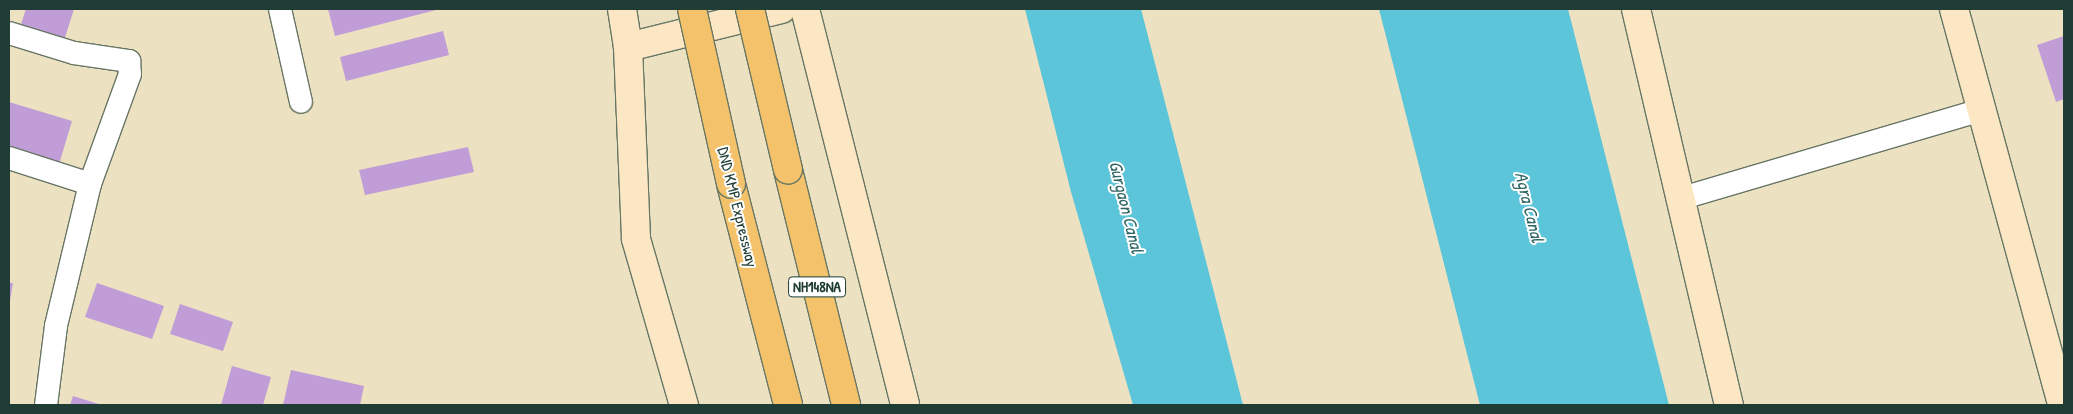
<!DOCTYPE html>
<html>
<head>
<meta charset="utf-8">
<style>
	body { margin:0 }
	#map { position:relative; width:2073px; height:414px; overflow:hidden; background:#ece1c1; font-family:"Patrick Hand",sans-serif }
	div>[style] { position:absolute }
	.water>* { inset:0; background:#5dc5d9 }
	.building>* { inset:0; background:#c19dd8 }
	.roads { filter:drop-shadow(1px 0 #677665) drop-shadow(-1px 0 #677665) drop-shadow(0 1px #677665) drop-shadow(0 -1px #677665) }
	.street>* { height:22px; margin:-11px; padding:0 11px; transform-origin:11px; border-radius:11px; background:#fff }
	.secondary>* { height:28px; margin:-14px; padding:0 14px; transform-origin:14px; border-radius:14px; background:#fbe7c3 }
	.highway>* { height:28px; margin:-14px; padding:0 14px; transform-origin:14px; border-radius:14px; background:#f4c26a }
	.bridges { filter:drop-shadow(1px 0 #677665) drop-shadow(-1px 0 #677665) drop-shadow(0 1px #677665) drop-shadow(0 -1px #677665) }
	.highway-bridge>* { height:28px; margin:-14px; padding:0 14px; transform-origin:14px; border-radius:14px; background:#f4c26a }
	span { translate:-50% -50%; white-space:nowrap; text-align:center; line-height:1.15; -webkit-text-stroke:4px #fff; paint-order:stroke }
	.shield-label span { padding:1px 4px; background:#fff; border:1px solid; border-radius:4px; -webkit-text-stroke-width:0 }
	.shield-label { font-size:15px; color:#1f3d34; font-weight:700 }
	.street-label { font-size:16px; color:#1f3d34 }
	.water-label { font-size:18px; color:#326666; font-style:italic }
	.frame { position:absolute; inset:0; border:10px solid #1f3d34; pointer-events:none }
</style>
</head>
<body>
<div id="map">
	<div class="water">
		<i style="clip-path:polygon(1025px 9px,1141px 9px,1243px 405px,1133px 405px,1071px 192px)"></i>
		<i style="clip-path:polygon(1379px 9px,1568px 9px,1669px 405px,1480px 405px)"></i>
	</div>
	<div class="building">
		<i style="clip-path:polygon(26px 9px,74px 9px,62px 47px,18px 33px)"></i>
		<i style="clip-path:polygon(328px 9px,440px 9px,335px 36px)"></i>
		<i style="clip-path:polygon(443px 31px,449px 55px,346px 81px,340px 57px)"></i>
		<i style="clip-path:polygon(2064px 36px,2064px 99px,2056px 102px,2037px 45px)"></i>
		<i style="clip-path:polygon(9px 102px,72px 121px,57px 171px,9px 156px)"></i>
		<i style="clip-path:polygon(468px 147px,474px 172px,365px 195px,359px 170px)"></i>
		<i style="clip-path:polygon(9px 283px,13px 283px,10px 301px,9px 301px)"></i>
		<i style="clip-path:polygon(97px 283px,164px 306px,152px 339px,85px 317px)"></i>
		<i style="clip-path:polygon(180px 304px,233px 322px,223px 351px,170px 334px)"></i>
		<i style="clip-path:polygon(232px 366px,271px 377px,263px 405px,221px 405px)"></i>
		<i style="clip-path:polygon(291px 370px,364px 386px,360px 405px,283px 405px)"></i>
		<i style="clip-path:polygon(73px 396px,102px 405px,70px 405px)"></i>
	</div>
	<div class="roads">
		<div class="street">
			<i style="left:280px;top:9px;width:95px;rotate:77.3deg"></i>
			<i style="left:9px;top:33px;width:68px;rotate:17.1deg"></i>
			<i style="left:74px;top:53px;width:56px;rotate:8.3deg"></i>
			<i style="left:129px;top:61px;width:13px;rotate:86deg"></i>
			<i style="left:130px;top:74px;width:117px;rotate:110deg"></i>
			<i style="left:90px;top:184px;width:146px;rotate:103.5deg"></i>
			<i style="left:56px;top:326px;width:80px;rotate:97.2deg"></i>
			<i style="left:9px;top:158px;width:85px;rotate:17.8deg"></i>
			<i style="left:1679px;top:199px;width:316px;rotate:-16.4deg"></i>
		</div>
		<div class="secondary">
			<i style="left:622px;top:9px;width:38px;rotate:81deg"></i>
			<i style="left:628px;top:47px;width:192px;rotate:87.6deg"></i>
			<i style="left:636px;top:239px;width:173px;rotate:73.9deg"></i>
			<i style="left:805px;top:9px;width:408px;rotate:75.8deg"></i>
			<i style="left:1636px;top:9px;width:407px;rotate:76.8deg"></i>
			<i style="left:1954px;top:9px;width:410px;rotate:74.7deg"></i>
			<i style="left:628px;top:47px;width:158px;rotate:-13.9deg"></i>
		</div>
		<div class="highway">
			<i style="left:788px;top:170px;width:242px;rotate:76.1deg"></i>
			<i style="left:731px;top:184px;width:228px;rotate:75.5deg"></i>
		</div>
	</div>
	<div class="bridges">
		<div class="highway-bridge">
			<i style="left:692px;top:9px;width:179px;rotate:77.4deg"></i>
			<i style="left:750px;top:9px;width:165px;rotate:76.7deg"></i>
		</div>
	</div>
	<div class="shield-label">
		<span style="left:817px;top:287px">NH148NA</span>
	</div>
	<div class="street-label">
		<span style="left:738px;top:207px;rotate:76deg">DND KMP Expressway</span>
	</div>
	<div class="water-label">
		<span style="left:1126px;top:207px;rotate:76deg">Gurgaon Canal</span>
		<span style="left:1529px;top:207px;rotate:76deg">Agra Canal</span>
	</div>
	<div class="frame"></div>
</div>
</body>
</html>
